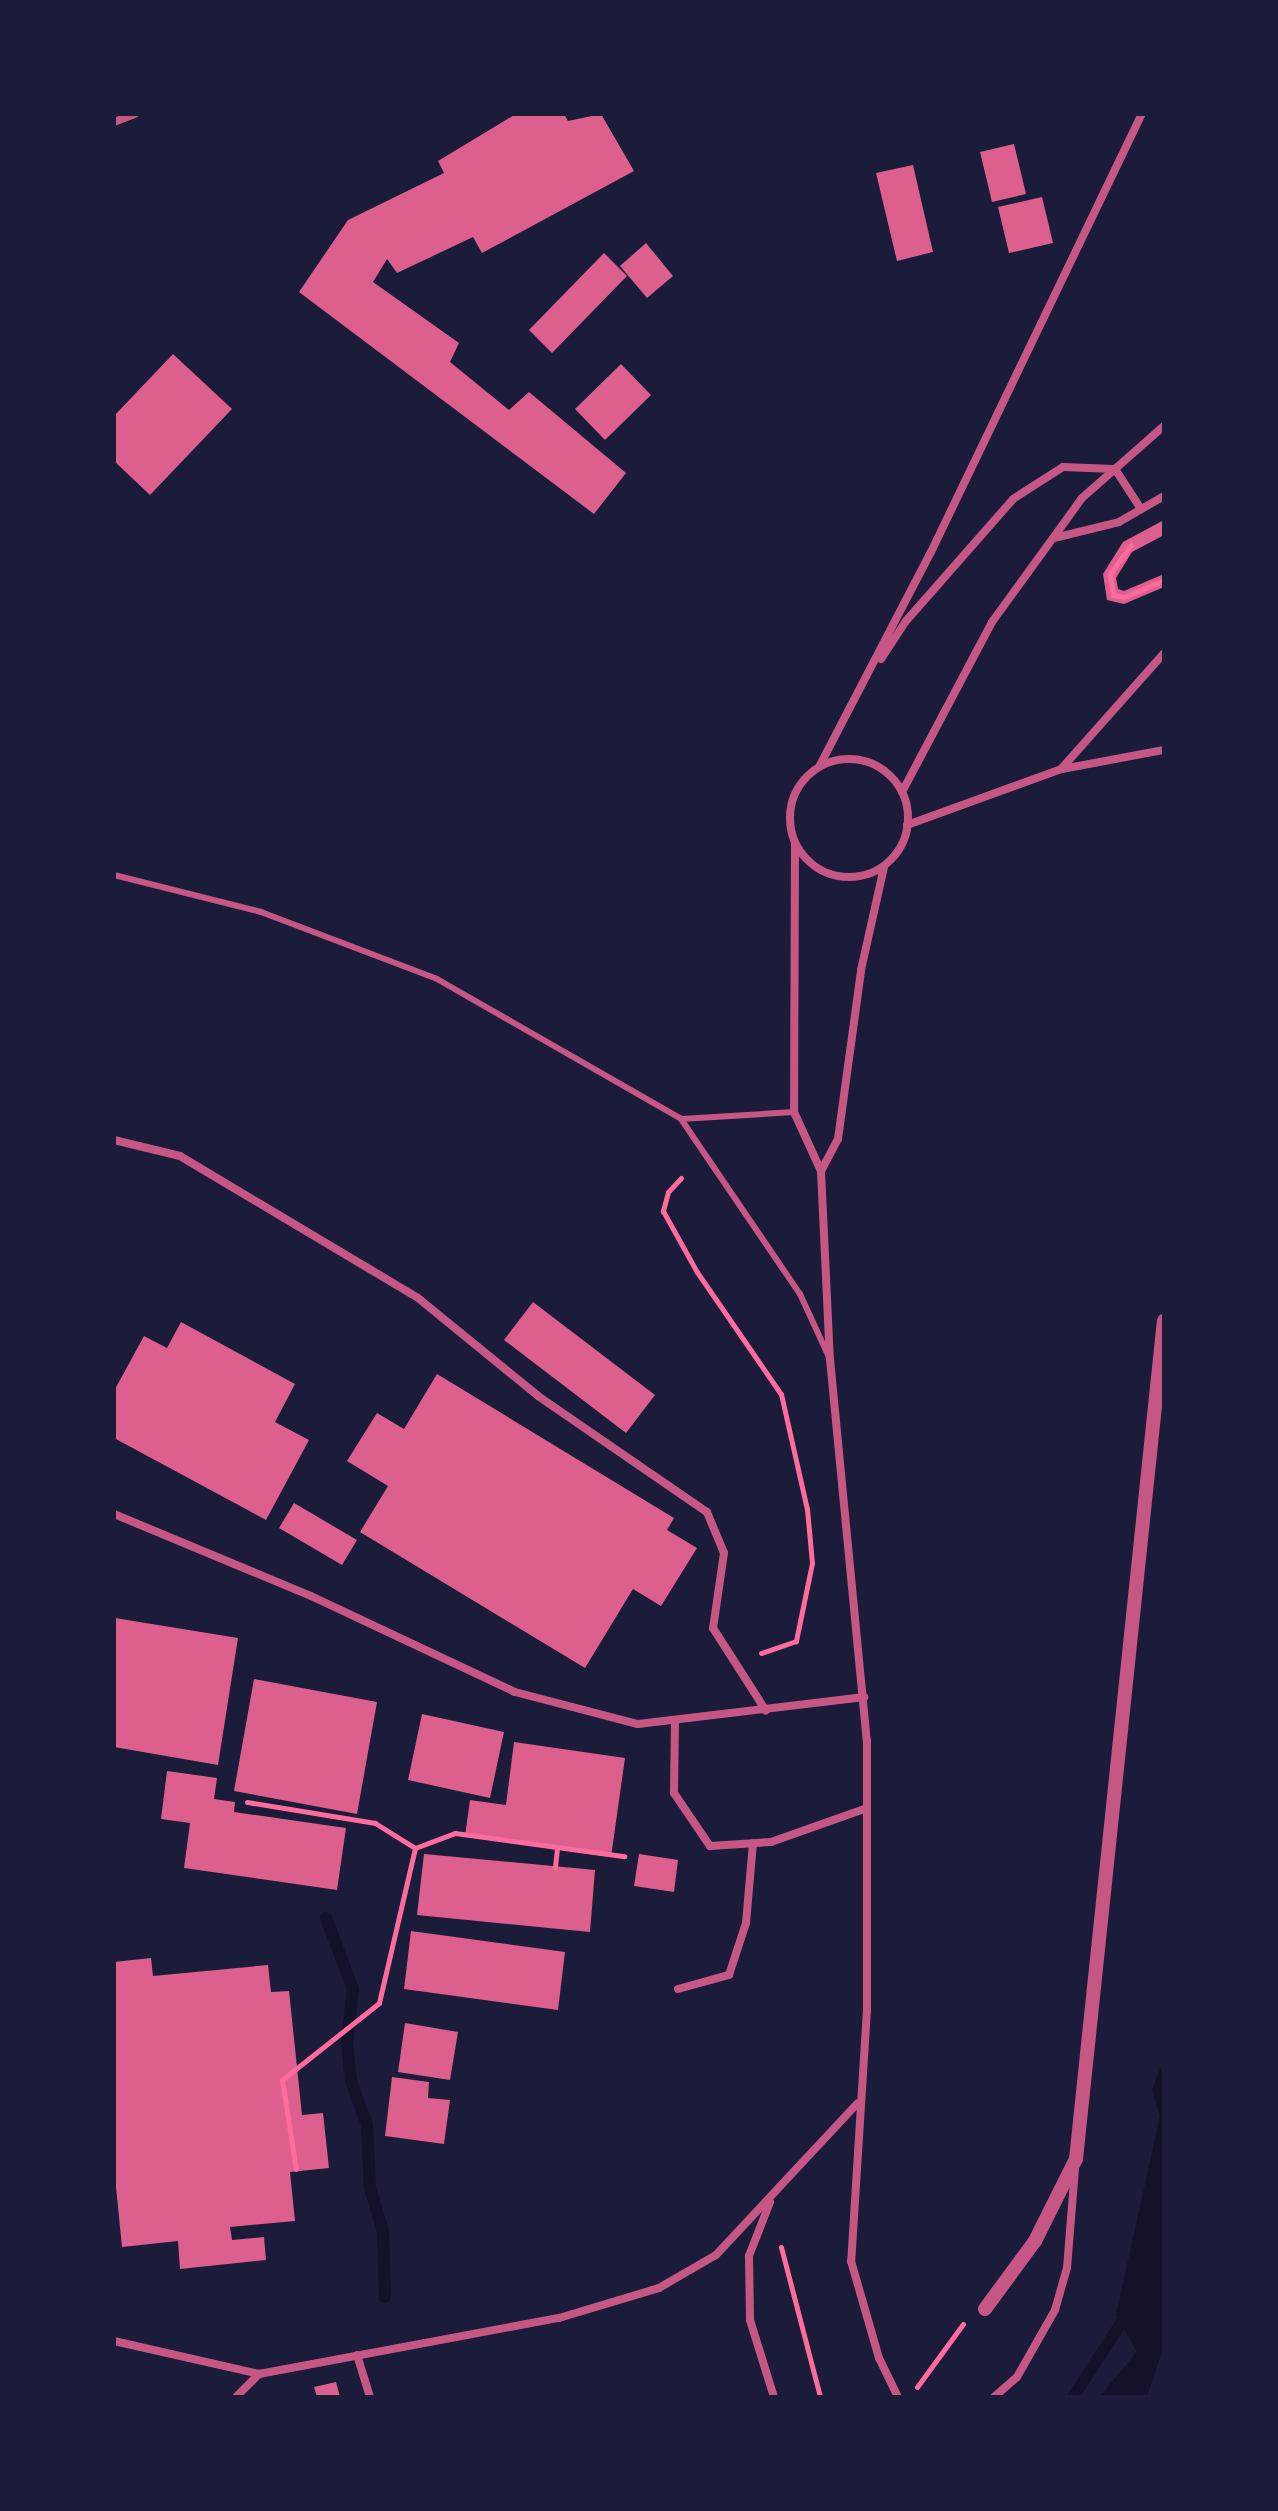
<!DOCTYPE html>
<html>
<head>
<meta charset="utf-8">
<style>
	body { margin:0 }
	#map { position:relative; width:1278px; height:2511px; overflow:hidden; background:#1b1b3a; font-family:"Noto Sans",sans-serif }
	div>[style] { position:absolute }
	.water>* { inset:0; background:#12122b }
	.stream>* { height:12px; margin:-6px; padding:0 6px; transform-origin:6px; border-radius:6px; background:#12122b }
	.building>* { inset:0; background:#dd5f8e }
	.path>* { height:5px; margin:-2.5px; padding:0 2.5px; transform-origin:2.5px; border-radius:2.5px; background:#ff6b9d }
	.service>* { height:6px; margin:-3px; padding:0 3px; transform-origin:3px; border-radius:3px; background:#c65784 }
	.minor>* { height:8px; margin:-4px; padding:0 4px; transform-origin:4px; border-radius:4px; background:#c65784 }
	.minor>.ring { margin:-4px; padding:0; box-sizing:content-box; background:none; border:8px solid #c65784; border-radius:50% }
	.tertiary>* { height:14px; margin:-7px; padding:0 7px; transform-origin:7px; border-radius:7px; background:#c65784 }
	span { translate:-50% -50%; white-space:nowrap; text-align:center; line-height:1.15; -webkit-text-stroke:6px #1b1b3a; paint-order:stroke }
	.frame { position:absolute; inset:0; border:116px solid #1b1b3a; pointer-events:none }
</style>
</head>
<body>
<div id="map">
	<div class="water">
		<i style="clip-path:polygon(1164px 2059px,1164px 2346px,1147px 2397px,1099px 2397px,1137px 2352px,1116px 2315px,1160px 2116px,1152px 2090px)"></i>
	</div>
	<div class="stream">
		<i style="left:326px;top:1918px;width:76px;rotate:69.2deg"></i>
		<i style="left:353px;top:1989px;width:54px;rotate:96.3deg"></i>
		<i style="left:347px;top:2043px;width:38px;rotate:84deg"></i>
		<i style="left:351px;top:2081px;width:47px;rotate:70deg"></i>
		<i style="left:367px;top:2125px;width:63px;rotate:87.3deg"></i>
		<i style="left:370px;top:2188px;width:45px;rotate:73.2deg"></i>
		<i style="left:383px;top:2231px;width:66px;rotate:88.3deg"></i>
		<i style="left:1073px;top:2397px;width:103px;rotate:-56.9deg"></i>
	</div>
	<div class="building">
		<i style="clip-path:polygon(516px 114px,564px 114px,568px 121px,601px 114px,634px 171px,482px 253px,473px 237px,397px 273px,387px 259px,373px 282px,459px 343px,450px 362px,509px 410px,529px 392px,626px 473px,594px 514px,299px 292px,348px 220px,444px 173px,438px 161px)"></i>
		<i style="clip-path:polygon(1014px 144px,1026px 194px,992px 202px,980px 152px)"></i>
		<i style="clip-path:polygon(913px 165px,933px 252px,897px 261px,876px 173px)"></i>
		<i style="clip-path:polygon(1042px 197px,1053px 243px,1009px 253px,998px 207px)"></i>
		<i style="clip-path:polygon(646px 243px,673px 276px,647px 298px,620px 266px)"></i>
		<i style="clip-path:polygon(604px 253px,627px 276px,552px 353px,529px 330px)"></i>
		<i style="clip-path:polygon(173px 354px,232px 409px,150px 495px,114px 461px,114px 416px)"></i>
		<i style="clip-path:polygon(621px 364px,651px 395px,605px 440px,575px 409px)"></i>
		<i style="clip-path:polygon(1164px 520px,1164px 535px,1132px 552px,1116px 578px,1118px 589px,1124px 591px,1164px 574px,1164px 587px,1124px 604px,1107px 600px,1103px 574px,1123px 542px)"></i>
		<i style="clip-path:polygon(533px 1302px,655px 1395px,626px 1433px,504px 1340px)"></i>
		<i style="clip-path:polygon(181px 1322px,295px 1384px,275px 1422px,309px 1440px,266px 1520px,114px 1438px,114px 1391px,144px 1336px,167px 1348px)"></i>
		<i style="clip-path:polygon(437px 1374px,674px 1518px,667px 1530px,697px 1548px,661px 1606px,633px 1589px,585px 1668px,360px 1532px,388px 1486px,347px 1461px,377px 1413px,404px 1429px)"></i>
		<i style="clip-path:polygon(294px 1503px,357px 1540px,342px 1565px,279px 1528px)"></i>
		<i style="clip-path:polygon(115px 1618px,238px 1638px,218px 1765px,114px 1747px)"></i>
		<i style="clip-path:polygon(254px 1679px,377px 1702px,357px 1814px,234px 1791px)"></i>
		<i style="clip-path:polygon(422px 1714px,504px 1732px,490px 1798px,408px 1780px)"></i>
		<i style="clip-path:polygon(514px 1742px,625px 1758px,611px 1857px,465px 1836px,470px 1800px,506px 1805px)"></i>
		<i style="clip-path:polygon(167px 1771px,217px 1778px,214px 1799px,235px 1802px,234px 1812px,346px 1828px,337px 1890px,184px 1868px,190px 1823px,161px 1819px)"></i>
		<i style="clip-path:polygon(424px 1854px,595px 1870px,590px 1932px,417px 1915px)"></i>
		<i style="clip-path:polygon(639px 1854px,678px 1860px,674px 1892px,634px 1886px)"></i>
		<i style="clip-path:polygon(411px 1931px,565px 1952px,558px 2010px,404px 1989px)"></i>
		<i style="clip-path:polygon(151px 1958px,153px 1976px,268px 1965px,271px 1992px,289px 1991px,302px 2115px,323px 2113px,329px 2168px,290px 2172px,295px 2221px,230px 2227px,232px 2240px,264px 2237px,266px 2260px,180px 2269px,178px 2241px,122px 2247px,114px 2167px,114px 1962px)"></i>
		<i style="clip-path:polygon(405px 2023px,458px 2032px,450px 2080px,398px 2072px)"></i>
		<i style="clip-path:polygon(392px 2077px,429px 2082px,428px 2098px,450px 2100px,444px 2144px,385px 2136px)"></i>
		<i style="clip-path:polygon(336px 2382px,340px 2397px,317px 2397px,314px 2387px)"></i>
	</div>
	<div class="path">
		<i style="left:1131px;top:545px;width:36px;rotate:126deg"></i>
		<i style="left:1110px;top:574px;width:21px;rotate:82deg"></i>
		<i style="left:1113px;top:595px;width:11px;rotate:10deg"></i>
		<i style="left:1124px;top:597px;width:43px;rotate:-23deg"></i>
		<i style="left:681px;top:1178px;width:19px;rotate:133deg"></i>
		<i style="left:668px;top:1192px;width:20px;rotate:105deg"></i>
		<i style="left:663px;top:1211px;width:70px;rotate:60.9deg"></i>
		<i style="left:697px;top:1272px;width:148px;rotate:55.5deg"></i>
		<i style="left:781px;top:1394px;width:118px;rotate:77.3deg"></i>
		<i style="left:807px;top:1509px;width:54px;rotate:84.7deg"></i>
		<i style="left:812px;top:1563px;width:80px;rotate:101.6deg"></i>
		<i style="left:796px;top:1641px;width:37px;rotate:161deg"></i>
		<i style="left:247px;top:1802px;width:130px;rotate:9.3deg"></i>
		<i style="left:375px;top:1823px;width:47px;rotate:32deg"></i>
		<i style="left:415px;top:1848px;width:159px;rotate:103.1deg"></i>
		<i style="left:379px;top:2003px;width:124px;rotate:141.6deg"></i>
		<i style="left:282px;top:2080px;width:90px;rotate:81.1deg"></i>
		<i style="left:415px;top:1848px;width:43px;rotate:-20.6deg"></i>
		<i style="left:455px;top:1833px;width:171px;rotate:7.8deg"></i>
		<i style="left:555px;top:1867px;width:18px;rotate:-84deg"></i>
		<i style="left:781px;top:2247px;width:155px;rotate:75.4deg"></i>
		<i style="left:917px;top:2387px;width:78px;rotate:-53.9deg"></i>
	</div>
	<div class="service">
		<i style="left:114px;top:875px;width:152px;rotate:14.1deg"></i>
		<i style="left:261px;top:912px;width:188px;rotate:20.8deg"></i>
		<i style="left:437px;top:979px;width:281px;rotate:29.8deg"></i>
		<i style="left:681px;top:1119px;width:113px;rotate:-3.5deg"></i>
		<i style="left:681px;top:1119px;width:212px;rotate:55.8deg"></i>
		<i style="left:800px;top:1294px;width:69px;rotate:65.3deg"></i>
	</div>
	<div class="minor">
		<i style="left:114px;top:122px;width:22px;rotate:-21deg"></i>
		<i style="left:1115px;top:469px;width:48px;rotate:57deg"></i>
		<i style="left:1054px;top:538px;width:67px;rotate:-13.8deg"></i>
		<i style="left:1119px;top:522px;width:52px;rotate:-30deg"></i>
		<i style="left:881px;top:659px;width:45px;rotate:-56.7deg"></i>
		<i style="left:906px;top:621px;width:162px;rotate:-48.7deg"></i>
		<i style="left:1013px;top:499px;width:59px;rotate:-32.6deg"></i>
		<i style="left:1063px;top:467px;width:51px;rotate:2.2deg"></i>
		<i class="ring" style="left:790px;top:759px;width:110px;height:110px"></i>
		<i style="left:820px;top:765px;width:240px;rotate:-62.5deg"></i>
		<i style="left:931px;top:552px;width:486px;rotate:-64.3deg"></i>
		<i style="left:1062px;top:768px;width:154px;rotate:-48.4deg"></i>
		<i style="left:902px;top:792px;width:192px;rotate:-62.1deg"></i>
		<i style="left:992px;top:622px;width:153px;rotate:-54deg"></i>
		<i style="left:1082px;top:498px;width:109px;rotate:-41.3deg"></i>
		<i style="left:907px;top:825px;width:165px;rotate:-19.9deg"></i>
		<i style="left:1062px;top:769px;width:104px;rotate:-10.6deg"></i>
		<i style="left:795px;top:843px;width:269px;rotate:90.2deg"></i>
		<i style="left:794px;top:1112px;width:65px;rotate:65.4deg"></i>
		<i style="left:821px;top:1171px;width:188px;rotate:87.3deg"></i>
		<i style="left:830px;top:1359px;width:384px;rotate:84.5deg"></i>
		<i style="left:867px;top:1741px;width:269px;rotate:90deg"></i>
		<i style="left:867px;top:2010px;width:252px;rotate:93.6deg"></i>
		<i style="left:851px;top:2261px;width:101px;rotate:73.9deg"></i>
		<i style="left:879px;top:2358px;width:43px;rotate:64deg"></i>
		<i style="left:114px;top:1140px;width:68px;rotate:13.6deg"></i>
		<i style="left:180px;top:1156px;width:277px;rotate:30.8deg"></i>
		<i style="left:418px;top:1298px;width:155px;rotate:39.2deg"></i>
		<i style="left:538px;top:1396px;width:205px;rotate:34.5deg"></i>
		<i style="left:707px;top:1512px;width:44px;rotate:67.5deg"></i>
		<i style="left:724px;top:1553px;width:76px;rotate:98.3deg"></i>
		<i style="left:713px;top:1628px;width:98px;rotate:57.4deg"></i>
		<i style="left:821px;top:1171px;width:36px;rotate:-62deg"></i>
		<i style="left:838px;top:1139px;width:171px;rotate:-82.2deg"></i>
		<i style="left:861px;top:970px;width:106px;rotate:-77.4deg"></i>
		<i style="left:114px;top:1514px;width:213px;rotate:22.6deg"></i>
		<i style="left:311px;top:1596px;width:225px;rotate:25.2deg"></i>
		<i style="left:515px;top:1692px;width:127px;rotate:14.6deg"></i>
		<i style="left:638px;top:1724px;width:228px;rotate:-6.8deg"></i>
		<i style="left:675px;top:1721px;width:72px;rotate:90.8deg"></i>
		<i style="left:674px;top:1793px;width:64px;rotate:55.8deg"></i>
		<i style="left:710px;top:1846px;width:61px;rotate:-3.8deg"></i>
		<i style="left:771px;top:1842px;width:99px;rotate:-19.5deg"></i>
		<i style="left:678px;top:1989px;width:53px;rotate:-15.4deg"></i>
		<i style="left:729px;top:1975px;width:55px;rotate:-71.9deg"></i>
		<i style="left:746px;top:1923px;width:80px;rotate:-85deg"></i>
		<i style="left:770px;top:2202px;width:58px;rotate:111.3deg"></i>
		<i style="left:749px;top:2256px;width:64px;rotate:89.1deg"></i>
		<i style="left:750px;top:2320px;width:81px;rotate:72.7deg"></i>
		<i style="left:114px;top:2341px;width:149px;rotate:12.8deg"></i>
		<i style="left:259px;top:2374px;width:305px;rotate:-10.6deg"></i>
		<i style="left:559px;top:2318px;width:104px;rotate:-16.7deg"></i>
		<i style="left:659px;top:2288px;width:66px;rotate:-30.1deg"></i>
		<i style="left:716px;top:2255px;width:207px;rotate:-47deg"></i>
		<i style="left:357px;top:2355px;width:44px;rotate:72.8deg"></i>
		<i style="left:236px;top:2397px;width:33px;rotate:-45deg"></i>
		<i style="left:994px;top:2397px;width:30px;rotate:-41deg"></i>
		<i style="left:1017px;top:2377px;width:77px;rotate:-60.4deg"></i>
		<i style="left:1055px;top:2310px;width:44px;rotate:-74.1deg"></i>
		<i style="left:1067px;top:2268px;width:100px;rotate:-85.4deg"></i>
	</div>
	<div class="tertiary">
		<i style="left:985px;top:2309px;width:84px;rotate:-53.7deg"></i>
		<i style="left:1035px;top:2241px;width:92px;rotate:-63.4deg"></i>
		<i style="left:1076px;top:2159px;width:843px;rotate:-84.01deg"></i>
	</div>
	<div class="frame"></div>
</div>
</body>
</html>
